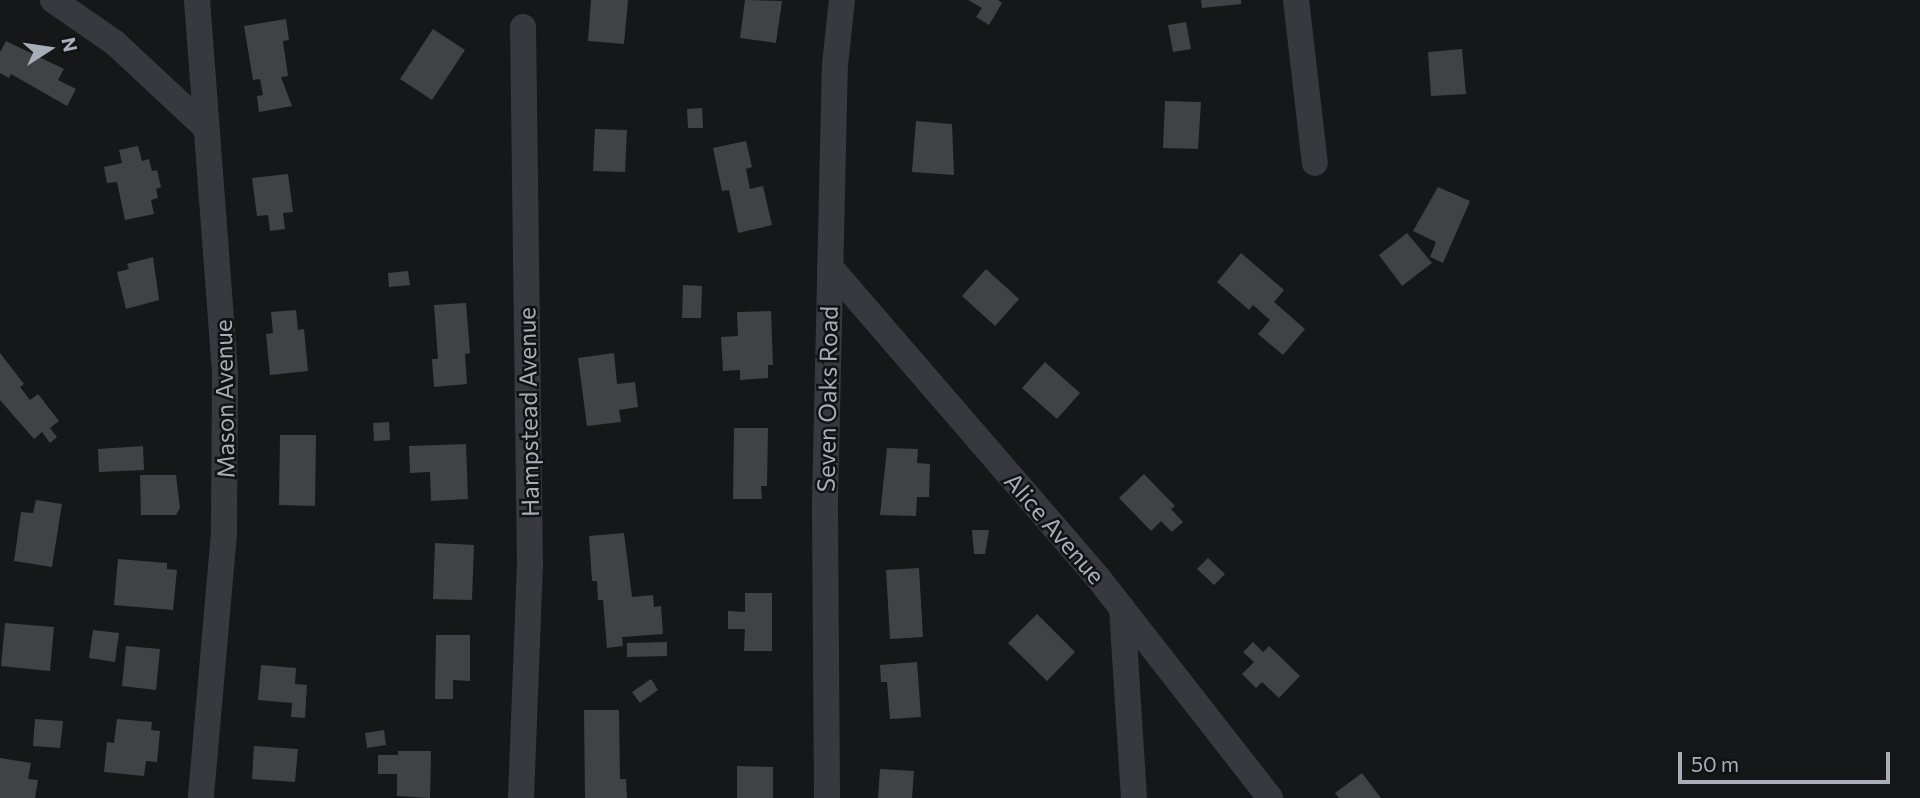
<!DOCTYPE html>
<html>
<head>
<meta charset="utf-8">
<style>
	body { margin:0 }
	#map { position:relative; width:1920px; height:798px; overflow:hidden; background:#161719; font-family:Commissioner,sans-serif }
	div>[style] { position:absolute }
	.building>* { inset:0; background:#404246 }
	.minor>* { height:26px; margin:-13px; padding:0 13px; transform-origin:13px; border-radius:13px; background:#37393e }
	span { translate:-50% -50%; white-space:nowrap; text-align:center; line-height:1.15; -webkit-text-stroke:5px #111214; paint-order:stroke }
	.street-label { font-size:24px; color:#a7aeba }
	.north { position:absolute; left:14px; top:14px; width:70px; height:70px; -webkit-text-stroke:5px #111214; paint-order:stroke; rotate:78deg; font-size:19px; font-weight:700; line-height:28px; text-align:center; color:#a7aeba }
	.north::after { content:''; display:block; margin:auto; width:24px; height:32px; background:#a7aeba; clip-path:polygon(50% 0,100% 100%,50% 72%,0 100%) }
	.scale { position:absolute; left:1678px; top:752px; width:212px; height:32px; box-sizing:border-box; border:4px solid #a7aeba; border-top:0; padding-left:9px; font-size:21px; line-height:24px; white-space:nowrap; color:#a7aeba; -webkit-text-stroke:5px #111214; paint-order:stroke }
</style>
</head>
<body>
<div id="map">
	<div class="building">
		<i style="clip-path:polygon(591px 0,628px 0,624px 44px,588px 41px)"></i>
		<i style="clip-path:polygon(745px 0,782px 1px,776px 43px,740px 38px)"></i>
		<i style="clip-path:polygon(968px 0,998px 0,1002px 3px,989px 25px,976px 17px,982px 8px)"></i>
		<i style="clip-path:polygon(1201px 0,1241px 0,1241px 4px,1202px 8px)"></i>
		<i style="clip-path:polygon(286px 19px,289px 40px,283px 41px,288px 76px,281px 77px,292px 106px,259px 112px,257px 96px,263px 95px,260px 79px,253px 80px,244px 26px)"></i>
		<i style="clip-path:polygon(1186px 22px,1191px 49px,1173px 52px,1168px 25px)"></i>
		<i style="clip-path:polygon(433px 29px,465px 50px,432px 100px,400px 79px)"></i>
		<i style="clip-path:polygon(6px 41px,64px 69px,58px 80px,76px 89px,67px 106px,11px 74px,9px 78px,0 73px,0 52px)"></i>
		<i style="clip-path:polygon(1462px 49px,1466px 94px,1431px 96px,1428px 52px)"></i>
		<i style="clip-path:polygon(1165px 101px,1201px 102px,1198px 149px,1163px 148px)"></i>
		<i style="clip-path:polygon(702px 108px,703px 128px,688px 128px,687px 109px)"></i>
		<i style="clip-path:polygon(916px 121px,952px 124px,954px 175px,912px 172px)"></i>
		<i style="clip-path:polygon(595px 129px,627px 130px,625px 172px,593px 171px)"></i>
		<i style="clip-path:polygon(746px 141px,752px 167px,746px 169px,750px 189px,763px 186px,772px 225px,738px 233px,729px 190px,722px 191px,713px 148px)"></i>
		<i style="clip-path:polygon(138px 146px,142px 161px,149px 159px,152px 171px,157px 170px,161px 187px,156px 189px,158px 198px,151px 200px,154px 214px,125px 220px,117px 182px,107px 183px,104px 167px,122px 163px,119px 150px)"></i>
		<i style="clip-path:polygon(288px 174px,293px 212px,283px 213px,285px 229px,270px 231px,268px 215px,257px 216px,252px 178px)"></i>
		<i style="clip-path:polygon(1438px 187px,1470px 201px,1443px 263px,1430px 257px,1436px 242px,1413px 231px)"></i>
		<i style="clip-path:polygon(1407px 233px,1432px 263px,1402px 286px,1379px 255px)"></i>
		<i style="clip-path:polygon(1241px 253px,1284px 290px,1274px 302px,1305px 329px,1283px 355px,1258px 334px,1270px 320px,1253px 305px,1249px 310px,1217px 282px)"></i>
		<i style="clip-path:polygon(153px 257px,159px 300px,126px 309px,117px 272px,129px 269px,127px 264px)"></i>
		<i style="clip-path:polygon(986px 269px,1019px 299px,995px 326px,962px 296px)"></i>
		<i style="clip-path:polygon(408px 271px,410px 285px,389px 287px,388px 273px)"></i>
		<i style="clip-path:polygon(683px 285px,702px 286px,701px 318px,682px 318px)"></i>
		<i style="clip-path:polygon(466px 303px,470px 353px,465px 354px,467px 384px,434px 387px,432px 359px,438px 359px,434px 305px)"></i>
		<i style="clip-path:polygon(296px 310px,298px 330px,304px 329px,308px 371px,270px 375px,266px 334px,273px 333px,271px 312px)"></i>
		<i style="clip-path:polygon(771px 311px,773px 365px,768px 365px,768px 378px,740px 380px,740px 370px,723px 371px,721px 337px,738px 336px,737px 312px)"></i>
		<i style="clip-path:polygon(0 353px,24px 384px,20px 387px,30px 400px,38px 394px,59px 421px,50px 428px,57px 437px,50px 443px,42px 432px,34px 439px,0 400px)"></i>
		<i style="clip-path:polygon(614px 353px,617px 384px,635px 382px,638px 407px,619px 410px,621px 422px,587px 426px,578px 358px)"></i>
		<i style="clip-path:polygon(1045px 362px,1080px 393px,1057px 419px,1022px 388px)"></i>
		<i style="clip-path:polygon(389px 422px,390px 440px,374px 441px,373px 423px)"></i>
		<i style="clip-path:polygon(734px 428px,768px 428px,767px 486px,761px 486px,762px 499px,733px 499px)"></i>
		<i style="clip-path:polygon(280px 435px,316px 435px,315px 506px,279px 505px)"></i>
		<i style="clip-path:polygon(466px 444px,468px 499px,431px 501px,430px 472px,410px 473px,409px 446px)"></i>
		<i style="clip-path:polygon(143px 446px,144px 470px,99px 472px,98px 449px)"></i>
		<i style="clip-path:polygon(887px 448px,918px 449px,917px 463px,930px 464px,929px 497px,917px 497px,916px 516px,880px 515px)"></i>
		<i style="clip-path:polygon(1144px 474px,1175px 506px,1171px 509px,1183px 522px,1172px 532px,1161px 521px,1151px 531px,1119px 498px)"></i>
		<i style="clip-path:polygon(140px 475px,176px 475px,180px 508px,176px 515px,141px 515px)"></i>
		<i style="clip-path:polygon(36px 500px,62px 504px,52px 567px,14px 561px,21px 512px,33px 513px)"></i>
		<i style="clip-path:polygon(972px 530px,989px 530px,985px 554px,974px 554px)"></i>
		<i style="clip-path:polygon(624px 533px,632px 597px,653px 595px,654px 607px,661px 606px,663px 634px,622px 637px,623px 646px,607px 648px,603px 600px,598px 600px,597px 581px,592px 581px,589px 536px)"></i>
		<i style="clip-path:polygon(435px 543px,474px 545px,472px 600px,433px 599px)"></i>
		<i style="clip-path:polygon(1208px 558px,1225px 574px,1214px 585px,1197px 569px)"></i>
		<i style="clip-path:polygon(118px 559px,167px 563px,167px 569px,177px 570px,173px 610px,114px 605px)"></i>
		<i style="clip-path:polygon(919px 568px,923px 637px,890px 639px,886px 570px)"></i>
		<i style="clip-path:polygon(745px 593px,772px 593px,772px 651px,744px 651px,745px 629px,728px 629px,728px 611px,745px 612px)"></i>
		<i style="clip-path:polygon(1037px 614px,1075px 652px,1047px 681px,1008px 643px)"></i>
		<i style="clip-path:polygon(5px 623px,54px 627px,50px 671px,1px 666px)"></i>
		<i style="clip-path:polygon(93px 630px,119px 633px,115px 662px,89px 658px)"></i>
		<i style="clip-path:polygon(436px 635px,470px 635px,470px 681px,453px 680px,453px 699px,435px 699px)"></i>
		<i style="clip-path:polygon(667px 642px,667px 656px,627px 657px,627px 643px)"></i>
		<i style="clip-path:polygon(1253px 642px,1263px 652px,1269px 646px,1300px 676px,1279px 698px,1262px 682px,1256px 688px,1242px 674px,1254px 662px,1243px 652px)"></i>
		<i style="clip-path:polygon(126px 646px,160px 649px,156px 690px,122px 686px)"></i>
		<i style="clip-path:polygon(917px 662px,921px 717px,890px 719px,887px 682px,881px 682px,880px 665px)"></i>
		<i style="clip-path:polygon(261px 665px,296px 668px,295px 684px,307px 685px,305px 718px,291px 717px,292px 703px,258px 700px)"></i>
		<i style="clip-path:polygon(651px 679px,658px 690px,640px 703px,632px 692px)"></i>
		<i style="clip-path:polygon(584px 710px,619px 710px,620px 779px,626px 779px,627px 798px,585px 798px)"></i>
		<i style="clip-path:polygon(35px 719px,63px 721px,60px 748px,33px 746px)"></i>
		<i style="clip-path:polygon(117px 719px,152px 722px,151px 730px,160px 731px,157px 762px,146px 761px,144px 776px,104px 772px,107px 742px,114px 743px)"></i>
		<i style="clip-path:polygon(384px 730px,386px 745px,367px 748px,365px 733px)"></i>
		<i style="clip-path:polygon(254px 746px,298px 749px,295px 782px,252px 779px)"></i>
		<i style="clip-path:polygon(398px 751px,431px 751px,430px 798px,397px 796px,397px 774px,378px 774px,378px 755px,398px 755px)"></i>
		<i style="clip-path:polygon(0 758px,31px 763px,28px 779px,38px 780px,35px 798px,0 798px)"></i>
		<i style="clip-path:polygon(737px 766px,773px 767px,773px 798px,737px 798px)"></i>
		<i style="clip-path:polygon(880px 769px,914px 771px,912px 798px,878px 798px)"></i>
		<i style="clip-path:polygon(1362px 773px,1381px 798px,1339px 798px,1335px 793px)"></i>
	</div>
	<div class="minor">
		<i style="left:53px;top:0;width:75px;rotate:34.7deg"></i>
		<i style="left:115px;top:43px;width:122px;rotate:43deg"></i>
		<i style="left:197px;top:0;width:377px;rotate:85.7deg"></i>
		<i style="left:225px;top:376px;width:157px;rotate:90.4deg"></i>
		<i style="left:224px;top:533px;width:266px;rotate:95deg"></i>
		<i style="left:1296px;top:0;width:164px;rotate:83.4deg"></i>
		<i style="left:830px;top:267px;width:412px;rotate:49.2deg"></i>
		<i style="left:1099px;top:579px;width:278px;rotate:52deg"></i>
		<i style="left:1122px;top:608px;width:190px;rotate:86.4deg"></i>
		<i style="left:521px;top:798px;width:231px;rotate:-87.8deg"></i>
		<i style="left:530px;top:567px;width:540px;rotate:-90.74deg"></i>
		<i style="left:827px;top:798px;width:298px;rotate:-90.4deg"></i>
		<i style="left:825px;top:500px;width:435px;rotate:-88.7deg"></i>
		<i style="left:835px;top:65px;width:65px;rotate:-83.9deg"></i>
	</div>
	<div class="street-label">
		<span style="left:224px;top:399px;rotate:-91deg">Mason Avenue</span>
		<span style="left:827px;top:399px;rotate:-89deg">Seven Oaks Road</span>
		<span style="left:528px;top:412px;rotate:-91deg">Hampstead Avenue</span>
		<span style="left:1055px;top:528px;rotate:49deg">Alice Avenue</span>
	</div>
	<div class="north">N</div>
	<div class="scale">50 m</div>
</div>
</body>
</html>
